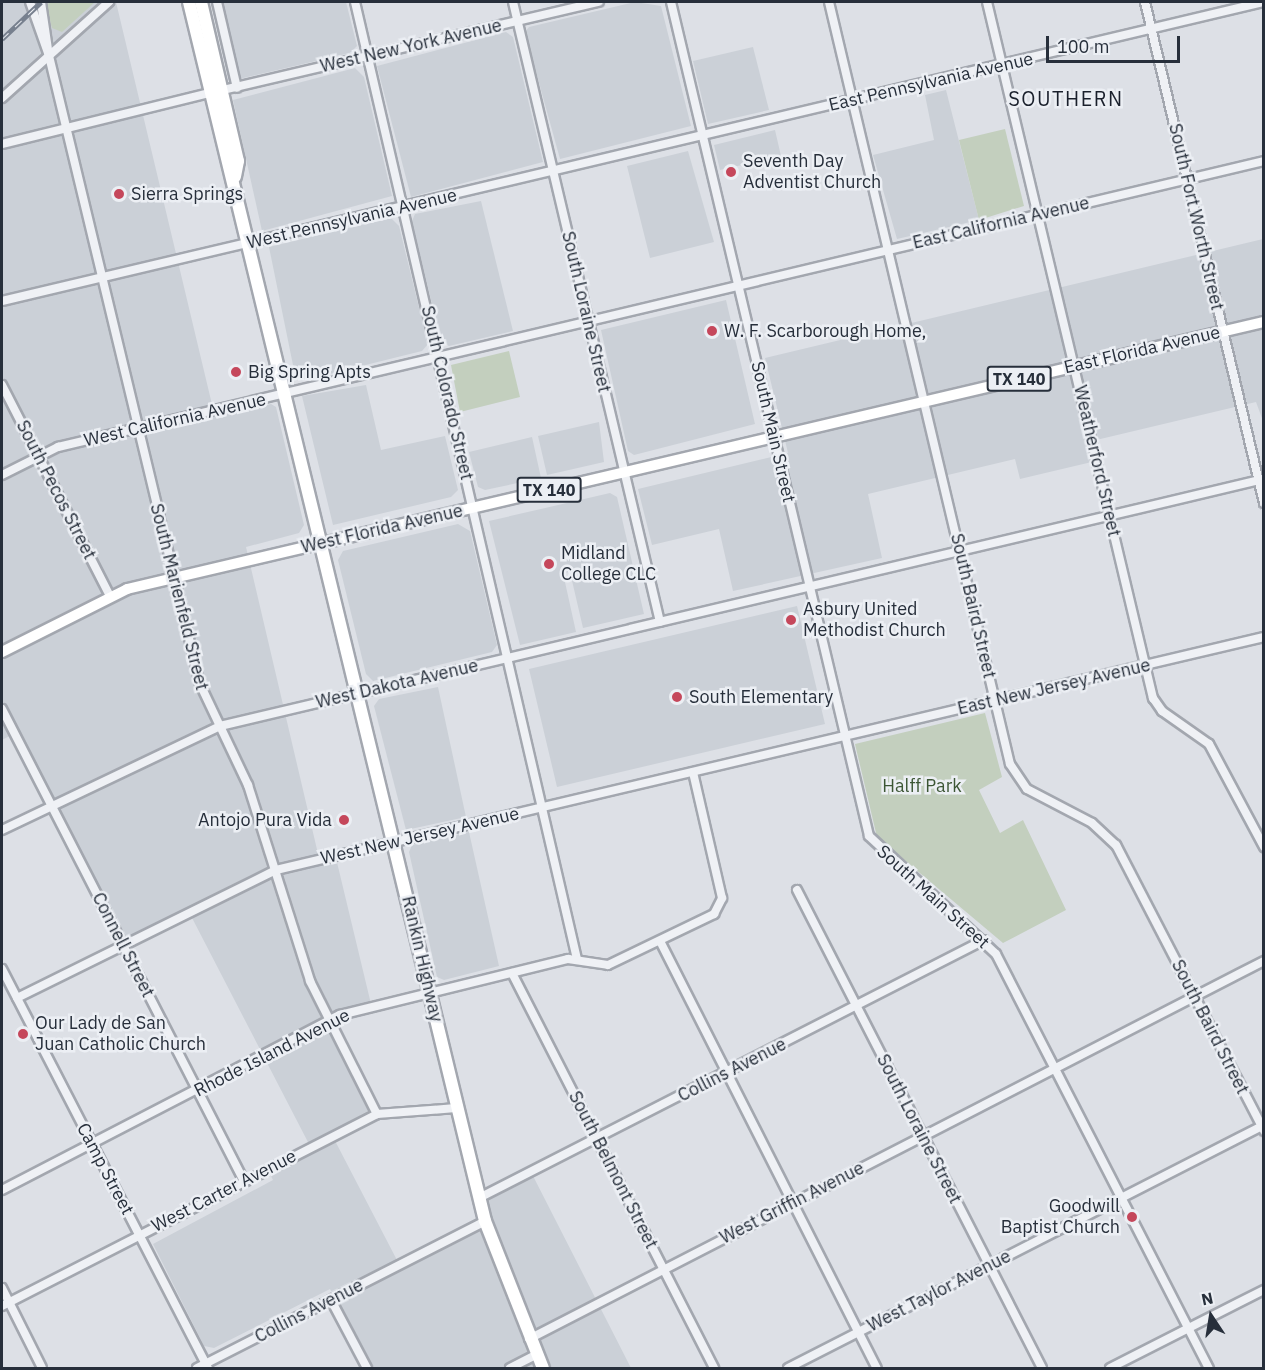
<!DOCTYPE html>
<html>
<head>
<meta charset="utf-8">
<style>
	body { margin:0 }
	#map { position:relative; width:1265px; height:1370px; overflow:hidden; background:#dde0e6; font-family:"IBM Plex Sans",sans-serif }
	div>[style] { position:absolute }
	.built>* { inset:0; background:#cbd0d7 }
	.green>* { inset:0; background:#c3cfbe }
	.roads { filter:drop-shadow(2px 0 #a3a7af) drop-shadow(-2px 0 #a3a7af) drop-shadow(0 2px #a3a7af) drop-shadow(0 -2px #a3a7af) }
	.minor>* { height:8px; margin:-4px; padding:0 4px; transform-origin:4px; border-radius:4px; background:#eff1f5 }
	.major>* { height:10px; margin:-5px; padding:0 5px; transform-origin:5px; border-radius:5px; background:#fff }
	.highway>* { height:12px; margin:-6px; padding:0 6px; transform-origin:6px; border-radius:6px; background:#fff }
	.rail>* { height:5px; margin-top:-2.5px; transform-origin:0; background:repeating-linear-gradient(90deg,#eceff4 0 9px,#77808e 0 18px); box-sizing:border-box; border-block:2px solid #77808e }
	.dots>* { width:16px; height:16px; translate:-50% -50%; box-sizing:border-box; border:3px solid #eceff4; border-radius:50% }
	span { translate:-50% -50%; white-space:nowrap; text-align:center; line-height:1.15; -webkit-text-stroke:5px #eceff4; paint-order:stroke }
	.shield-label span { padding:2px 4px; background:#eceff4; border:2px solid; border-radius:4px; -webkit-text-stroke-width:0 }
	.shield-label { font-size:16px; color:#272f3b; font-weight:700 }
	.street-label { font-size:18px; color:#272f3b }
	.poi-label { font-size:18px; color:#272f3b }
	.left { translate:0 -50%; text-align:left }
	.right { translate:-100% -50%; text-align:right }
	.park-label { font-size:18px; color:#3c5635 }
	.neighbourhood-label { font-size:20px; color:#1a202c; letter-spacing:1.5px }
	.frame { position:absolute; inset:0; border:3px solid #272f3b; pointer-events:none }
	.north { position:absolute; left:1181px; top:1286px; width:60px; height:60px; -webkit-text-stroke:4px #eceff4; paint-order:stroke; rotate:348deg; font-size:16px; font-weight:700; line-height:24px; text-align:center; color:#272f3b }
	.north::after { content:''; display:block; margin:auto; width:21px; height:27px; background:#272f3b; clip-path:polygon(50% 0,100% 100%,50% 72%,0 100%) }
	.scale { position:absolute; left:1046px; top:36px; width:134px; height:27px; box-sizing:border-box; border:3px solid #272f3b; border-top:0; padding-left:8px; font-size:18px; line-height:21px; white-space:nowrap; color:#272f3b; -webkit-text-stroke:4px #eceff4; paint-order:stroke }
</style>
</head>
<body>
<div id="map">
	<div class="built">
		<i style="clip-path:polygon(2px 2px,116px 2px,215px 417px,271px 404px,276px 407px,304px 525px,299px 533px,246px 547px,319px 858px,335px 854px,371px 1004px,327px 1015px,377px 1112px,332px 1135px,399px 1264px,487px 1219px,482px 1197px,531px 1172px,631px 1368px,371px 1368px,330px 1289px,214px 1348px,204px 1346px,153px 1244px,273px 1180px,267px 1168px,310px 1146px,190px 914px,125px 947px,17px 732px,2px 740px)"></i>
		<i style="clip-path:polygon(221px 2px,346px 2px,357px 46px,350px 53px,239px 79px)"></i>
		<i style="clip-path:polygon(635px 2px,661px 6px,691px 126px,560px 159px,525px 32px,529px 27px)"></i>
		<i style="clip-path:polygon(506px 32px,513px 37px,543px 162px,411px 197px,377px 66px)"></i>
		<i style="clip-path:polygon(753px 47px,769px 110px,708px 124px,693px 61px)"></i>
		<i style="clip-path:polygon(355px 68px,364px 77px,392px 196px,262px 231px,233px 100px)"></i>
		<i style="clip-path:polygon(946px 90px,979px 220px,897px 239px,873px 155px,934px 140px,925px 95px)"></i>
		<i style="clip-path:polygon(775px 130px,781px 156px,720px 170px,714px 145px)"></i>
		<i style="clip-path:polygon(688px 151px,714px 242px,650px 258px,627px 166px)"></i>
		<i style="clip-path:polygon(481px 201px,513px 331px,449px 346px,441px 342px,412px 221px,415px 214px)"></i>
		<i style="clip-path:polygon(391px 218px,399px 226px,428px 344px,422px 351px,301px 381px,295px 375px,269px 247px)"></i>
		<i style="clip-path:polygon(1263px 239px,1263px 421px,1256px 402px,1092px 441px,1096px 461px,1041px 474px,1020px 479px,1015px 459px,868px 494px,882px 558px,733px 591px,719px 529px,652px 545px,638px 489px,788px 453px,765px 358px)"></i>
		<i style="clip-path:polygon(726px 300px,755px 424px,634px 455px,628px 451px,601px 330px)"></i>
		<i style="clip-path:polygon(366px 385px,381px 450px,445px 436px,458px 490px,451px 497px,333px 525px,302px 396px)"></i>
		<i style="clip-path:polygon(599px 422px,604px 462px,547px 475px,538px 436px)"></i>
		<i style="clip-path:polygon(532px 437px,541px 478px,485px 490px,478px 487px,469px 452px)"></i>
		<i style="clip-path:polygon(610px 493px,617px 497px,644px 614px,583px 628px,570px 572px,563px 573px,576px 632px,520px 645px,489px 521px)"></i>
		<i style="clip-path:polygon(458px 524px,470px 531px,497px 645px,492px 652px,373px 681px,366px 674px,338px 560px,343px 551px)"></i>
		<i style="clip-path:polygon(797px 606px,825px 724px,557px 787px,529px 669px)"></i>
		<i style="clip-path:polygon(438px 687px,466px 817px,406px 830px,374px 706px,379px 699px)"></i>
		<i style="clip-path:polygon(469px 832px,499px 966px,444px 980px,437px 977px,409px 852px,412px 845px)"></i>
	</div>
	<div class="green">
		<i style="clip-path:polygon(50px 2px,95px 2px,62px 32px,52px 28px,46px 5px)"></i>
		<i style="clip-path:polygon(1005px 129px,1024px 206px,979px 220px,959px 140px)"></i>
		<i style="clip-path:polygon(509px 351px,520px 397px,460px 412px,451px 365px)"></i>
		<i style="clip-path:polygon(985px 713px,1002px 777px,979px 790px,1000px 833px,1023px 820px,1066px 910px,1003px 943px,877px 837px,855px 744px)"></i>
	</div>
	<div class="roads">
		<div class="minor">
			<i style="left:30px;top:2px;width:57px;rotate:70.6deg"></i>
			<i style="left:41px;top:2px;width:55px;rotate:81.6deg"></i>
			<i style="left:49px;top:56px;width:646px;rotate:76.48deg"></i>
			<i style="left:200px;top:684px;width:112px;rotate:64.6deg"></i>
			<i style="left:248px;top:785px;width:206px;rotate:72.4deg"></i>
			<i style="left:310px;top:981px;width:149px;rotate:63.3deg"></i>
			<i style="left:217px;top:2px;width:88px;rotate:76.9deg"></i>
			<i style="left:355px;top:2px;width:982px;rotate:76.94deg"></i>
			<i style="left:513px;top:2px;width:637px;rotate:76.66deg"></i>
			<i style="left:671px;top:2px;width:857px;rotate:76.64deg"></i>
			<i style="left:869px;top:836px;width:173px;rotate:42.9deg"></i>
			<i style="left:996px;top:954px;width:466px;rotate:62.8deg"></i>
			<i style="left:829px;top:2px;width:783px;rotate:76.64deg"></i>
			<i style="left:1010px;top:764px;width:30px;rotate:56deg"></i>
			<i style="left:1027px;top:789px;width:73px;rotate:27.6deg"></i>
			<i style="left:1092px;top:823px;width:33px;rotate:43deg"></i>
			<i style="left:1116px;top:845px;width:322px;rotate:62.6deg"></i>
			<i style="left:987px;top:2px;width:716px;rotate:76.59deg"></i>
			<i style="left:1153px;top:698px;width:16px;rotate:55deg"></i>
			<i style="left:1162px;top:711px;width:57px;rotate:35.1deg"></i>
			<i style="left:1209px;top:744px;width:117px;rotate:61.9deg"></i>
			<i style="left:1145px;top:2px;width:515px;rotate:76.64deg"></i>
			<i style="left:223px;top:90px;width:386px;rotate:-13.2deg"></i>
			<i style="left:2px;top:98px;width:144px;rotate:-41.9deg"></i>
			<i style="left:2px;top:144px;width:214px;rotate:-13.8deg"></i>
			<i style="left:2px;top:301px;width:1297px;rotate:-13.33deg"></i>
			<i style="left:2px;top:385px;width:237px;rotate:62.9deg"></i>
			<i style="left:2px;top:475px;width:63px;rotate:-26.6deg"></i>
			<i style="left:58px;top:447px;width:1239px;rotate:-13.34deg"></i>
			<i style="left:2px;top:709px;width:530px;rotate:62.86deg"></i>
			<i style="left:2px;top:830px;width:242px;rotate:-25.5deg"></i>
			<i style="left:220px;top:726px;width:1073px;rotate:-13.31deg"></i>
			<i style="left:797px;top:890px;width:537px;rotate:62.86deg"></i>
			<i style="left:660px;top:941px;width:479px;rotate:63.1deg"></i>
			<i style="left:2px;top:969px;width:449px;rotate:62.7deg"></i>
			<i style="left:512px;top:973px;width:444px;rotate:62.9deg"></i>
			<i style="left:17px;top:998px;width:289px;rotate:-26.3deg"></i>
			<i style="left:276px;top:870px;width:1015px;rotate:-13.27deg"></i>
			<i style="left:2px;top:1190px;width:381px;rotate:-27.4deg"></i>
			<i style="left:340px;top:1015px;width:235px;rotate:-13.8deg"></i>
			<i style="left:568px;top:959px;width:40px;rotate:8.5deg"></i>
			<i style="left:608px;top:965px;width:118px;rotate:-25.7deg"></i>
			<i style="left:714px;top:914px;width:18px;rotate:-63deg"></i>
			<i style="left:722px;top:898px;width:129px;rotate:-103deg"></i>
			<i style="left:479px;top:1198px;width:567px;rotate:-27.06deg"></i>
			<i style="left:2px;top:1288px;width:89px;rotate:63.4deg"></i>
			<i style="left:331px;top:1300px;width:77px;rotate:62.1deg"></i>
			<i style="left:2px;top:1306px;width:421px;rotate:-27.1deg"></i>
			<i style="left:377px;top:1114px;width:79px;rotate:-4.3deg"></i>
			<i style="left:529px;top:1339px;width:827px;rotate:-27.22deg"></i>
			<i style="left:197px;top:1368px;width:323px;rotate:-27deg"></i>
			<i style="left:510px;top:1368px;width:29px;rotate:-27deg"></i>
			<i style="left:788px;top:1368px;width:534px;rotate:-27.04deg"></i>
			<i style="left:1110px;top:1368px;width:173px;rotate:-26.9deg"></i>
		</div>
		<div class="major">
			<i style="left:2px;top:652px;width:140px;rotate:-26.7deg"></i>
			<i style="left:127px;top:589px;width:1168px;rotate:-13.22deg"></i>
		</div>
		<div class="highway">
			<i style="left:189px;top:2px;width:1254px;rotate:76.35deg"></i>
			<i style="left:485px;top:1221px;width:158px;rotate:68.5deg"></i>
			<i style="left:201px;top:2px;width:163px;rotate:76.9deg"></i>
			<i style="left:238px;top:161px;width:16px;rotate:101deg"></i>
		</div>
	</div>
	<div class="rail">
		<i style="left:2px;top:39px;width:54px;rotate:-43.5deg"></i>
	</div>
	<div class="dots">
		<i style="left:731px;top:172px;background:#c5475b"></i>
		<i style="left:119px;top:194px;background:#c5475b"></i>
		<i style="left:712px;top:331px;background:#c5475b"></i>
		<i style="left:236px;top:372px;background:#c5475b"></i>
		<i style="left:549px;top:564px;background:#c5475b"></i>
		<i style="left:791px;top:620px;background:#c5475b"></i>
		<i style="left:677px;top:697px;background:#c5475b"></i>
		<i style="left:344px;top:820px;background:#c5475b"></i>
		<i style="left:23px;top:1034px;background:#c5475b"></i>
		<i style="left:1132px;top:1217px;background:#c5475b"></i>
	</div>
	<div class="shield-label">
		<span style="left:1019px;top:379px">TX 140</span>
		<span style="left:549px;top:490px">TX 140</span>
	</div>
	<div class="street-label">
		<span style="left:411px;top:46px;rotate:-13deg">West New York Avenue</span>
		<span style="left:931px;top:82px;rotate:-13deg">East Pennsylvania Avenue</span>
		<span style="left:1196px;top:217px;rotate:77deg">South Fort Worth Street</span>
		<span style="left:352px;top:219px;rotate:-13deg">West Pennsylvania Avenue</span>
		<span style="left:1001px;top:223px;rotate:-13deg">East California Avenue</span>
		<span style="left:586px;top:312px;rotate:77deg">South Loraine Street</span>
		<span style="left:1142px;top:350px;rotate:-13deg">East Florida Avenue</span>
		<span style="left:447px;top:393px;rotate:77deg">South Colorado Street</span>
		<span style="left:175px;top:420px;rotate:-13deg">West California Avenue</span>
		<span style="left:773px;top:432px;rotate:77deg">South Main Street</span>
		<span style="left:1097px;top:461px;rotate:77deg">Weatherford Street</span>
		<span style="left:56px;top:490px;rotate:63deg">South Pecos Street</span>
		<span style="left:382px;top:529px;rotate:-13deg">West Florida Avenue</span>
		<span style="left:179px;top:597px;rotate:76deg">South Marienfeld Street</span>
		<span style="left:973px;top:606px;rotate:77deg">South Baird Street</span>
		<span style="left:397px;top:684px;rotate:-13deg">West Dakota Avenue</span>
		<span style="left:1054px;top:687px;rotate:-13deg">East New Jersey Avenue</span>
		<span style="left:420px;top:836px;rotate:-13deg">West New Jersey Avenue</span>
		<span style="left:933px;top:897px;rotate:42deg">South Main Street</span>
		<span style="left:123px;top:945px;rotate:63deg">Connell Street</span>
		<span style="left:422px;top:959px;rotate:77deg">Rankin Highway</span>
		<span style="left:1210px;top:1027px;rotate:63deg">South Baird Street</span>
		<span style="left:272px;top:1053px;rotate:-27deg">Rhode Island Avenue</span>
		<span style="left:732px;top:1070px;rotate:-27deg">Collins Avenue</span>
		<span style="left:919px;top:1129px;rotate:63deg">South Loraine Street</span>
		<span style="left:105px;top:1169px;rotate:62deg">Camp Street</span>
		<span style="left:613px;top:1170px;rotate:63deg">South Belmont Street</span>
		<span style="left:224px;top:1191px;rotate:-27deg">West Carter Avenue</span>
		<span style="left:792px;top:1203px;rotate:-27deg">West Griffin Avenue</span>
		<span style="left:939px;top:1291px;rotate:-27deg">West Taylor Avenue</span>
		<span style="left:309px;top:1311px;rotate:-27deg">Collins Avenue</span>
	</div>
	<div class="poi-label">
		<span class="left" style="left:743px;top:172px">Seventh Day<br>Adventist Church</span>
		<span class="left" style="left:131px;top:194px">Sierra Springs</span>
		<span class="left" style="left:724px;top:331px">W. F. Scarborough Home,</span>
		<span class="left" style="left:248px;top:372px">Big Spring Apts</span>
		<span class="left" style="left:561px;top:564px">Midland<br>College CLC</span>
		<span class="left" style="left:803px;top:620px">Asbury United<br>Methodist Church</span>
		<span class="left" style="left:689px;top:697px">South Elementary</span>
		<span class="right" style="left:332px;top:820px">Antojo Pura Vida</span>
		<span class="left" style="left:35px;top:1034px">Our Lady de San<br>Juan Catholic Church</span>
		<span class="right" style="left:1120px;top:1217px">Goodwill<br>Baptist Church</span>
	</div>
	<div class="park-label">
		<span style="left:922px;top:786px">Halff Park</span>
	</div>
	<div class="neighbourhood-label">
		<span style="left:1066px;top:98px">SOUTHERN</span>
	</div>
	<div class="frame"></div>
	<div class="north">N</div>
	<div class="scale">100 m</div>
</div>
</body>
</html>
